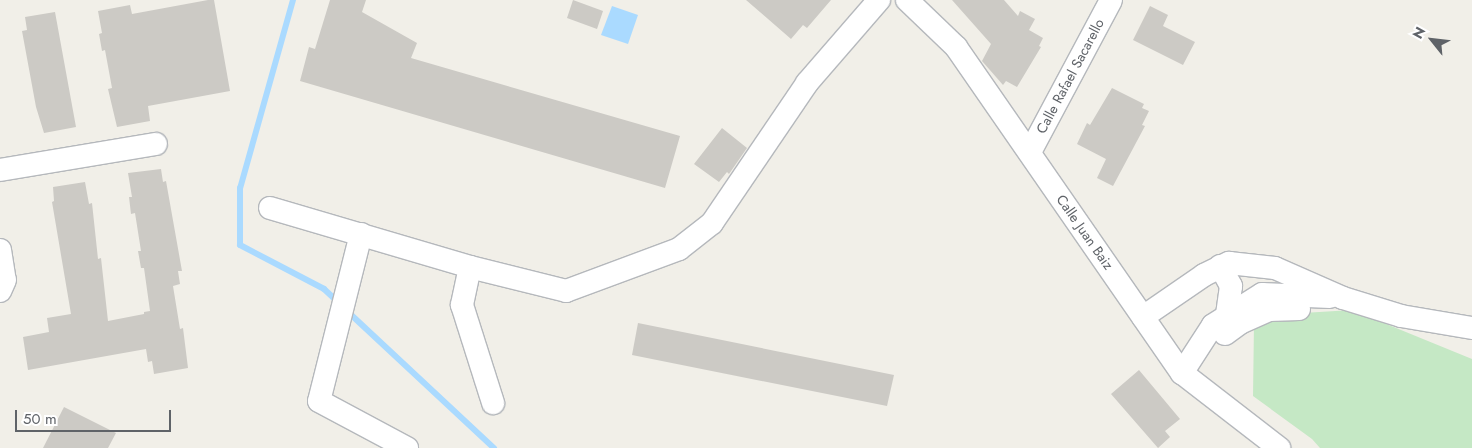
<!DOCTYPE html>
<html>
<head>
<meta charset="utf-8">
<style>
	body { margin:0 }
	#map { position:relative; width:1472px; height:448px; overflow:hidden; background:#f1efe8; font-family:Jost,sans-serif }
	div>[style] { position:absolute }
	.green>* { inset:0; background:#c5e8c5 }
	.water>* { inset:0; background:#aadaff }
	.stream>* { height:6px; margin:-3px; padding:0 3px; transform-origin:3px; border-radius:3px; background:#aadaff }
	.building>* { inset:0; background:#cccac5 }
	.roads { filter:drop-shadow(1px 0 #b5b8bc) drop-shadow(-1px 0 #b5b8bc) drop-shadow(0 1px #b5b8bc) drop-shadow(0 -1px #b5b8bc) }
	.minor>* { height:22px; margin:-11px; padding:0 11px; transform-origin:11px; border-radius:11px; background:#fff }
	span { translate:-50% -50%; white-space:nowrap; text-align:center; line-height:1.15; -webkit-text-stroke:4.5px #fff; paint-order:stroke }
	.street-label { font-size:14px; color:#5f6368 }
	.north { position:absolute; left:1407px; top:15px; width:50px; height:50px; -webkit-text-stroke:4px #fff; paint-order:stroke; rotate:299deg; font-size:14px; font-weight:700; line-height:20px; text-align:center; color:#5f6368 }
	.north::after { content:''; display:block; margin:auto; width:18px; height:22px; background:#5f6368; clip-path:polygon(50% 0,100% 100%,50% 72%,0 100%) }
	.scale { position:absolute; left:15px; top:410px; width:156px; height:22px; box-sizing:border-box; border:2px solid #5f6368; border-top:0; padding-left:6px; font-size:15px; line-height:18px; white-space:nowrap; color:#5f6368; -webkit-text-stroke:4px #fff; paint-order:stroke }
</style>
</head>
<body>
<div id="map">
	<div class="green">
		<i style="clip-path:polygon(1352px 310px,1472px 359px,1472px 448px,1320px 448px,1312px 439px,1253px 396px,1254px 323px,1270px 315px)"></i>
	</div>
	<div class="water">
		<i style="clip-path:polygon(612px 6px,638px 15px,628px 44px,601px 35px)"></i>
	</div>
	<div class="stream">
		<i style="left:293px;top:0;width:195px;rotate:105.7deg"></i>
		<i style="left:240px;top:188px;width:57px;rotate:90deg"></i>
		<i style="left:240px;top:245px;width:95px;rotate:27.6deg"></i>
		<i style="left:324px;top:289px;width:22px;rotate:43deg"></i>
		<i style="left:347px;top:311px;width:201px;rotate:43deg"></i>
	</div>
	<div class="building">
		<i style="clip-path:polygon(208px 0,214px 0,230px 91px,148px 106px,150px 121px,117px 127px,108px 89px,112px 88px,105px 50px,102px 51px,99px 34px,102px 33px,98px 11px,130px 5px,132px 14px)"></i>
		<i style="clip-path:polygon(330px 0,366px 0,362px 12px,417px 43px,411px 58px,680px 136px,665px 188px,300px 81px,309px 47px,315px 49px)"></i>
		<i style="clip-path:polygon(573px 0,603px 11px,597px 29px,567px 18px)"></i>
		<i style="clip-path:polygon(746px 0,831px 0,807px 28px,803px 25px,791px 39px)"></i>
		<i style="clip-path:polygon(952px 0,1004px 0,1018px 16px,1020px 11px,1035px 19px,1029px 30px,1043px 38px,1039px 46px,1041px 47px,1017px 87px,1006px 81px,1003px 85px,982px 61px,991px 44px)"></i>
		<i style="clip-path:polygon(1150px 6px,1168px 15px,1163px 26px,1195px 42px,1183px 65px,1133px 40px)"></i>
		<i style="clip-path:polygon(55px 12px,76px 127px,44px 133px,36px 107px,22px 31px,27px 30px,25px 17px)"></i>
		<i style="clip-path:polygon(1112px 88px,1144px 104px,1142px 108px,1149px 111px,1142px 125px,1145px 126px,1113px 186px,1097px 178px,1106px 159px,1077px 144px,1087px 123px,1090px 125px)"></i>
		<i style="clip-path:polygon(722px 128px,747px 148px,729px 174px,727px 172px,719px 182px,694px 164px)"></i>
		<i style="clip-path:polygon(161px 169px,163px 182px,166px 181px,182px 271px,178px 271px,180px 284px,173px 286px,180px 329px,183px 328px,188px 368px,154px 374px,152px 361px,148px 362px,146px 349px,28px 370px,23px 337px,49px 332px,47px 318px,71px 314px,52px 202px,54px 201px,53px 187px,85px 182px,89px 204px,92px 203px,98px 259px,101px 258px,108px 321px,144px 314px,144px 312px,150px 311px,144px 268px,141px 268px,138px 251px,141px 251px,135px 213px,131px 214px,129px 197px,132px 197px,128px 173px)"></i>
		<i style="clip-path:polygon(638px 323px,894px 375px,887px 406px,632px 355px)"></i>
		<i style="clip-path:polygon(1139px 370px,1180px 419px,1165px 431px,1170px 437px,1158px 448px,1111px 394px)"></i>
		<i style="clip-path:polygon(64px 407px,116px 433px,108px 448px,43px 448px)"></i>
	</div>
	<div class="roads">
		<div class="minor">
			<i style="left:907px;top:0;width:68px;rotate:43.8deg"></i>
			<i style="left:956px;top:47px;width:397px;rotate:55.3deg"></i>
			<i style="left:1182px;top:373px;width:123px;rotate:37.7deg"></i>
			<i style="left:1030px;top:152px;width:172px;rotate:-61.9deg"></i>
			<i style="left:0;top:170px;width:158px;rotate:-9.5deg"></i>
			<i style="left:270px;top:208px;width:209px;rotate:16.4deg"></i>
			<i style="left:470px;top:267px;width:99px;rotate:14deg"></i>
			<i style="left:566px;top:291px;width:121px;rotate:-20.4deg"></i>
			<i style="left:679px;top:249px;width:42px;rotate:-38.2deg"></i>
			<i style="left:712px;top:223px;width:169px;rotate:-55.8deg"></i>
			<i style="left:807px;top:83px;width:110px;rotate:-49.1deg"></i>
			<i style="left:361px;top:234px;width:172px;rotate:104.1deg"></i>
			<i style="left:319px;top:401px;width:100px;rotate:28.1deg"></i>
			<i style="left:0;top:250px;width:30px;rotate:81deg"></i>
			<i style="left:5px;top:280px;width:12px;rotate:114deg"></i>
			<i style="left:1220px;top:266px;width:23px;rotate:61deg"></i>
			<i style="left:1231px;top:286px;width:28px;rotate:98deg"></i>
			<i style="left:470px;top:267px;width:39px;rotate:102deg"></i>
			<i style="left:462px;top:305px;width:103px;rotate:72.4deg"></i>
			<i style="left:1143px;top:317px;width:74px;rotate:-34.5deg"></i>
			<i style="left:1204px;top:275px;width:28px;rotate:-26deg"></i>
			<i style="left:1229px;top:263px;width:46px;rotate:6.2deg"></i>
			<i style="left:1275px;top:268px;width:74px;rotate:23.8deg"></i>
			<i style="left:1343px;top:298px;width:61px;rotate:17.2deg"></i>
			<i style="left:1401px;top:316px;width:72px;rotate:9.6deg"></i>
			<i style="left:1225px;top:334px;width:19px;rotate:-36deg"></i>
			<i style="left:1240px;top:323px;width:32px;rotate:-24deg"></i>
			<i style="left:1269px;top:310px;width:30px;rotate:-2deg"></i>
			<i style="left:1182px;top:373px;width:57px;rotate:-57.1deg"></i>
			<i style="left:1213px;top:325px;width:58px;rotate:-32.3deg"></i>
			<i style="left:1262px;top:294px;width:68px;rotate:2.5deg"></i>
		</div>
	</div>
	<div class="street-label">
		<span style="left:1070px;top:76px;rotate:-62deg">Calle Rafael Sacarello</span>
		<span style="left:1085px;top:232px;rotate:55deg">Calle Juan Baiz</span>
	</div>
	<div class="north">N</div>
	<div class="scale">50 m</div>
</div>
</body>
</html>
